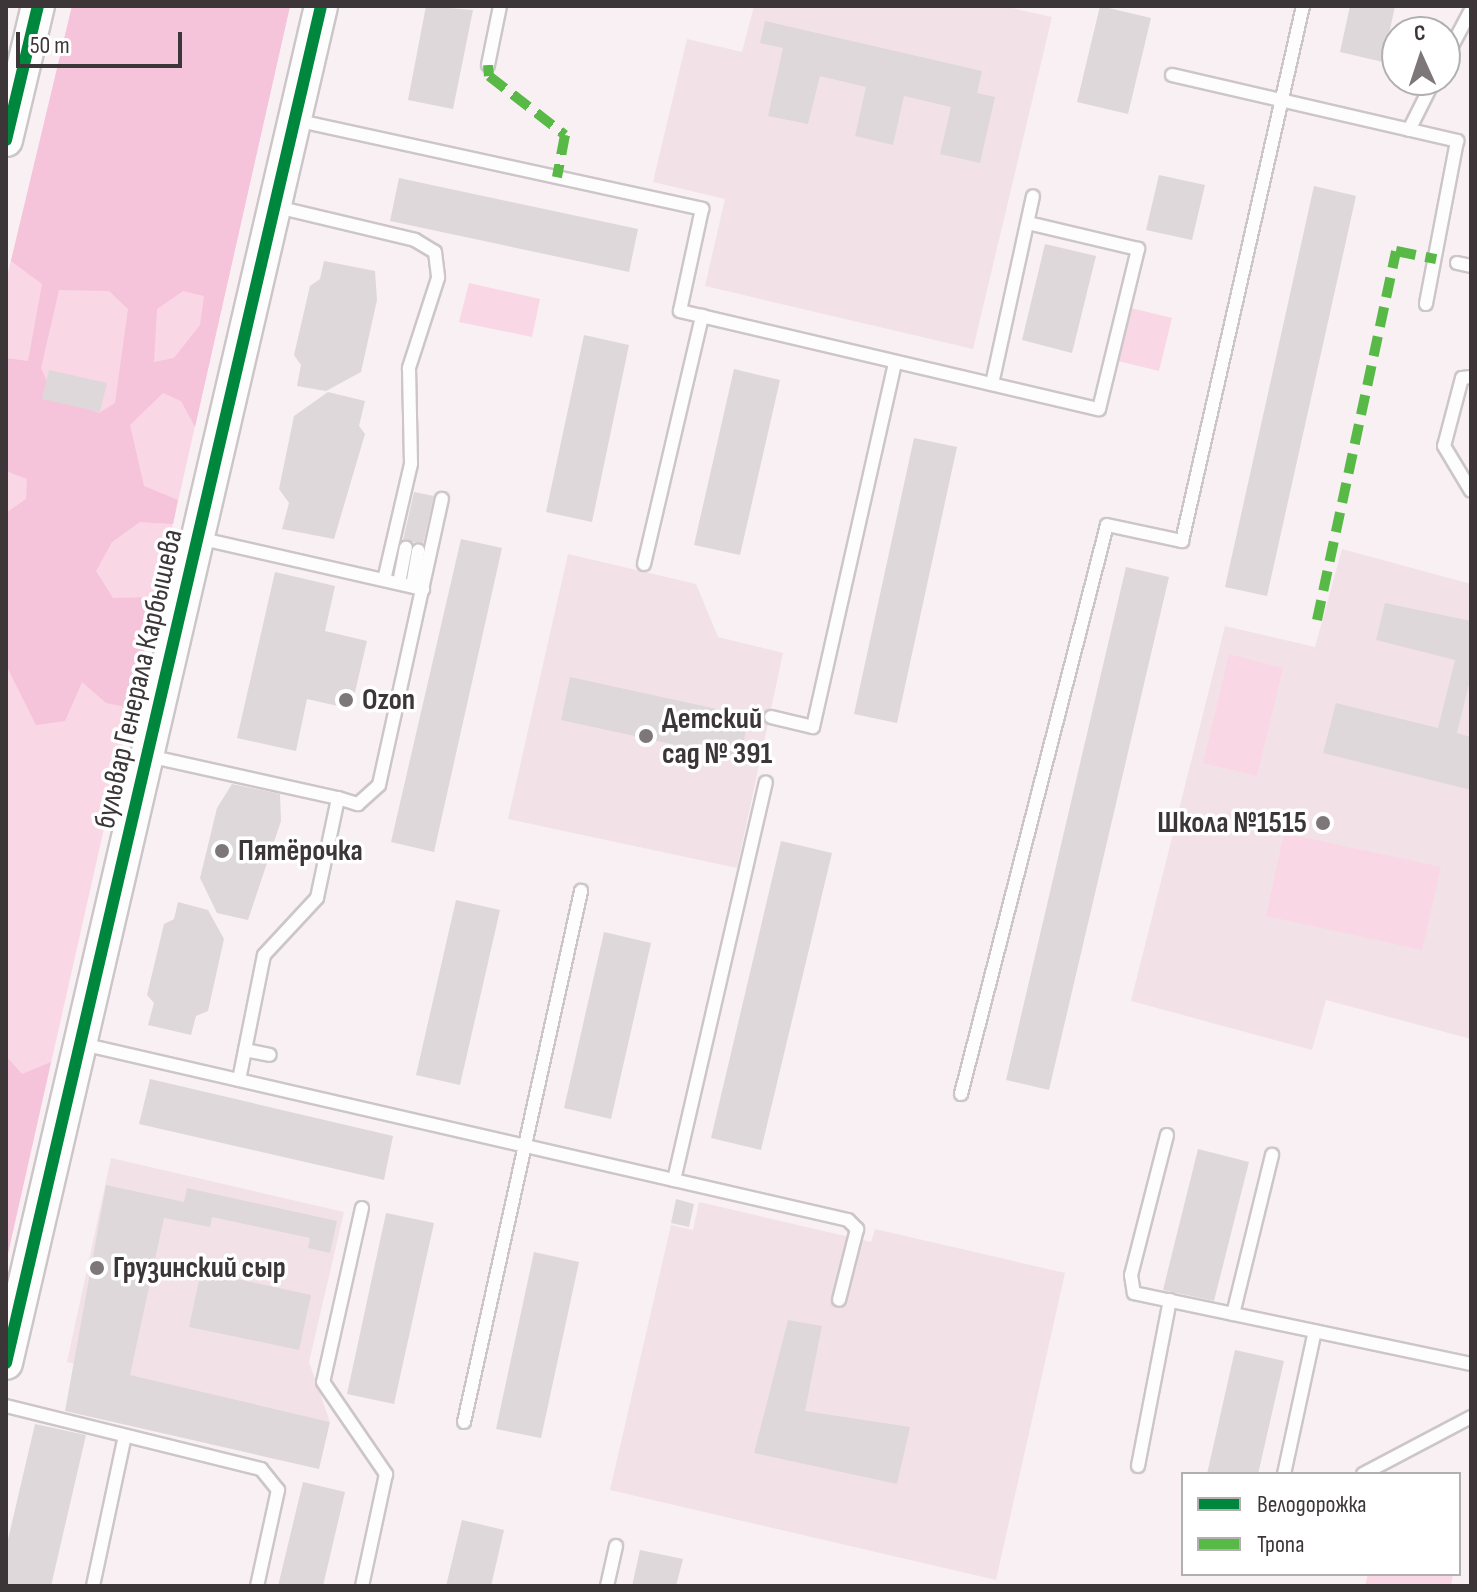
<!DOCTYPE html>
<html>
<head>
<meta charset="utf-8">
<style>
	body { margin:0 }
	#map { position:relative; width:1477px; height:1592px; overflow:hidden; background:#f8f0f3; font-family:"Sofia Sans Condensed",sans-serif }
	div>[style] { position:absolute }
	.built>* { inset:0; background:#f2e2e8 }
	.green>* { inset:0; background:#fad7e5 }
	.forest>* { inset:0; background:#f5c3da }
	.building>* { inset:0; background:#ded8db }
	.roads { filter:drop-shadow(2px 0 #ccc6c9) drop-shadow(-2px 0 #ccc6c9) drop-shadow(0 2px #ccc6c9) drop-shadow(0 -2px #ccc6c9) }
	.service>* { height:12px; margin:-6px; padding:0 6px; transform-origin:6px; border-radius:6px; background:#fefdfd }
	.tertiary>* { height:32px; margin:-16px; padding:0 16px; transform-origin:16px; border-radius:16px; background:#fefdfd }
	.quiet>* { height:10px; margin-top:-5px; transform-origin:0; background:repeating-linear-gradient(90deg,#58b947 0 20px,transparent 0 30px) }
	.cycleway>* { height:12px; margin:-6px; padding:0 6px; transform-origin:6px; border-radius:6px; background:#00873e }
	.dots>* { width:22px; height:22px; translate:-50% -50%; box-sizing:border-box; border:4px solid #fff; border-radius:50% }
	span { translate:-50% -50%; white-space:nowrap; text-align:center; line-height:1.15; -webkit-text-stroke:7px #fff; paint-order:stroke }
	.street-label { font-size:30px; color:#3c3639 }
	.poi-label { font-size:30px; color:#3c3639; font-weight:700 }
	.left { translate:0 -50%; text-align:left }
	.right { translate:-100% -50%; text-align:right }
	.frame { position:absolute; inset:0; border:8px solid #3c3639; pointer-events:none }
	.legend { position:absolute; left:1181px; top:1472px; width:280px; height:104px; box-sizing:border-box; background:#fff; border:2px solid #b1afb0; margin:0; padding:10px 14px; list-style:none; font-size:24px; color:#3c3639 }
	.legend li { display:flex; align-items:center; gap:16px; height:40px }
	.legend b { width:40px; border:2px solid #b1afb0 }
	.north { position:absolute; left:1381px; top:16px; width:80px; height:80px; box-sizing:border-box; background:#fff; border:2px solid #b1afb0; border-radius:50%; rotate:357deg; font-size:22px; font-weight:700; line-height:32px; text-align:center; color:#3c3639 }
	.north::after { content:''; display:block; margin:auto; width:28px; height:36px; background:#7e777a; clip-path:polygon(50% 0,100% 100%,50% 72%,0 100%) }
	.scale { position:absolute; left:16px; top:32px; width:166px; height:36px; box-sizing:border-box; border:4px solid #3c3639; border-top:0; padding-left:10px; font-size:24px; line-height:28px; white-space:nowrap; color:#3c3639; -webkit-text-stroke:6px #fff; paint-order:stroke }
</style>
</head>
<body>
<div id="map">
	<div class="built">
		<i style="clip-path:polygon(754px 6px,1003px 6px,1052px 17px,973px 349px,705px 286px,725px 199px,653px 182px,687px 39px,742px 52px)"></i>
		<i style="clip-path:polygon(1342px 549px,1471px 584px,1471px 1039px,1326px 1000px,1312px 1050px,1131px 1001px,1225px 626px,1315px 647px)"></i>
		<i style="clip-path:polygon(568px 554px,696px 584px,718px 637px,783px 653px,737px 868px,508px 819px)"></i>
		<i style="clip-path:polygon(111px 1158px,344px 1212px,309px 1362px,330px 1422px,67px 1362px)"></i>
		<i style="clip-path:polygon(699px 1202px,871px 1242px,875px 1229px,1065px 1273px,996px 1580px,610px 1490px,671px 1225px,693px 1230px)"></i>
	</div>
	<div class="green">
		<i style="clip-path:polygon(72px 6px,290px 6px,6px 1262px,6px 281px)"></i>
		<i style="clip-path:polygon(469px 283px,540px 299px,532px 337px,459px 322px)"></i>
		<i style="clip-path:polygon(1131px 308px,1172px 318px,1159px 371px,1118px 361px)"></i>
		<i style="clip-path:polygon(1229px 654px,1283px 668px,1257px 776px,1203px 763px)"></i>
		<i style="clip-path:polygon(1284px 833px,1441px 867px,1422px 950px,1266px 916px)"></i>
		<i style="clip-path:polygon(1368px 1574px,1453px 1574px,1451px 1586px,1365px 1586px)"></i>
	</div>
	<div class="forest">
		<i style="clip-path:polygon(evenodd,72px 6px,290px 6px,195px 427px,181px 401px,163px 393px,130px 425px,144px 486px,178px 500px,173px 524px,140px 522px,112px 542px,96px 571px,113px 598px,156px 597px,131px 708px,106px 703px,82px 682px,65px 721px,36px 725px,6px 665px,6px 513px,26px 499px,27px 479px,6px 471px,6px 358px,28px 361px,42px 284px,11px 261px,72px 6px,59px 290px,109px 291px,128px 309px,115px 403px,99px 413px,52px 393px,41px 368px,59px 290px,72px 6px,183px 291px,204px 296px,200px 325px,174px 358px,154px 362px,157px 309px,183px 291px)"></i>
		<i style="clip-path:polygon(6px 1056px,22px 1074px,51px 1062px,6px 1262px)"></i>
	</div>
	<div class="building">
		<i style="clip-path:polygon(426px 6px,473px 10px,453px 109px,408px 100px)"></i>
		<i style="clip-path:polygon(1100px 6px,1151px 18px,1128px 114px,1077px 102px)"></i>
		<i style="clip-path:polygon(1350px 6px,1395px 6px,1383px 62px,1340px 52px)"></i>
		<i style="clip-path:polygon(765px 21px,982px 71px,977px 93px,995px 97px,980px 163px,940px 154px,951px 107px,904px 96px,893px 145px,855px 136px,866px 87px,820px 76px,808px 124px,768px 116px,783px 48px,760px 43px)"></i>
		<i style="clip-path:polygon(1159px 175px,1205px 185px,1192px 240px,1146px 230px)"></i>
		<i style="clip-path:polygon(399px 178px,638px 229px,629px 272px,390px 221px)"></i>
		<i style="clip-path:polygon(1314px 186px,1356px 196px,1267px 596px,1225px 587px)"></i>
		<i style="clip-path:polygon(1045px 244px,1096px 256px,1072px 353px,1022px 340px)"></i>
		<i style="clip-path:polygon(324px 261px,375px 271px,377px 300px,361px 372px,326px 391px,297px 386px,301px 365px,294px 355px,310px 286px,320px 279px)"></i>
		<i style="clip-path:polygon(584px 335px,629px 345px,592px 522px,546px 512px)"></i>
		<i style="clip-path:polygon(734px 369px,780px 380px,740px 555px,694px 545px)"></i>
		<i style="clip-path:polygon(49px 370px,107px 383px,100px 412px,42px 399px)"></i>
		<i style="clip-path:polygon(328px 392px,365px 401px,359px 426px,365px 434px,334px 539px,282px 529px,289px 503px,279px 489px,294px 416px)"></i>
		<i style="clip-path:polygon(914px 438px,957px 447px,897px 723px,854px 714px)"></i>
		<i style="clip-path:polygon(414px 492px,434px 496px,423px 544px,403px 540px)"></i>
		<i style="clip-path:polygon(461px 539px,502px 548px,434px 852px,391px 842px)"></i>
		<i style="clip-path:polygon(1126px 567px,1169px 577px,1049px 1090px,1006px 1080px)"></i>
		<i style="clip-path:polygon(275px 572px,335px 586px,325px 631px,367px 641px,351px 709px,307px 699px,296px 751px,237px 738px)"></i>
		<i style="clip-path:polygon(1385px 603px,1471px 621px,1471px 676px,1457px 733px,1471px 737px,1471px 790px,1323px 753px,1336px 703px,1438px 728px,1455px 660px,1376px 640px)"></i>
		<i style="clip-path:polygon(570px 677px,749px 716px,740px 759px,561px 720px)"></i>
		<i style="clip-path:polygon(232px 784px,280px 794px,281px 821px,248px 920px,217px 913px,200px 878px,217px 808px)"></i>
		<i style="clip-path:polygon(781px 841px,832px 853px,761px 1150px,711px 1138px)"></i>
		<i style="clip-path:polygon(456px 900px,500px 910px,460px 1085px,416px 1075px)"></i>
		<i style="clip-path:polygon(178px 902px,208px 910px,224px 939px,208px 1011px,196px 1016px,191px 1035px,148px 1025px,154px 1003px,147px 995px,164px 924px,174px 919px)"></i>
		<i style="clip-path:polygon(604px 932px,651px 943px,611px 1119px,564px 1108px)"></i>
		<i style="clip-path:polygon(150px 1079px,393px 1136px,384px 1180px,139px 1124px)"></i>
		<i style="clip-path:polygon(1198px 1149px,1249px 1162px,1214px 1301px,1163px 1290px)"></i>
		<i style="clip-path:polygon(106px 1185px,184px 1202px,187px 1188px,337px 1221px,330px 1253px,308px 1248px,310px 1238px,212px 1217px,210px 1227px,164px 1218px,130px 1375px,330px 1422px,319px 1469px,65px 1411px)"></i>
		<i style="clip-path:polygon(676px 1199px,694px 1204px,689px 1227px,671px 1223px)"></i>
		<i style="clip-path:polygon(386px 1213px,434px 1223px,394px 1404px,347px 1394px)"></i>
		<i style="clip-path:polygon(534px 1252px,579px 1262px,541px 1438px,496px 1429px)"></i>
		<i style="clip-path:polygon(201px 1271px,311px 1295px,299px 1350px,189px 1327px)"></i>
		<i style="clip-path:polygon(788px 1320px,822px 1326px,805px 1411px,910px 1427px,897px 1484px,754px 1453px)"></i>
		<i style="clip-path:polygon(1235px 1350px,1284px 1361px,1258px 1474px,1207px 1474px)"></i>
		<i style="clip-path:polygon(35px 1424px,86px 1435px,51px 1586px,6px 1586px,6px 1548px)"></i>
		<i style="clip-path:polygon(303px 1482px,345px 1492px,323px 1586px,278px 1586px)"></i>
		<i style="clip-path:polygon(462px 1520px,504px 1530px,491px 1586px,446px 1586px)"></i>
		<i style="clip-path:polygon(640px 1550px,683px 1559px,676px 1586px,632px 1586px)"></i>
	</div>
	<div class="roads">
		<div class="service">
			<i style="left:1445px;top:59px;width:55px;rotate:-62deg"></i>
			<i style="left:488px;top:65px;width:60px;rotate:-78.5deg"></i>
			<i style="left:1172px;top:75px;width:293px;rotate:13deg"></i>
			<i style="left:1457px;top:141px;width:166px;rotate:100.8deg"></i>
			<i style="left:295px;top:120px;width:417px;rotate:12.3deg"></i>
			<i style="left:702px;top:209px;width:104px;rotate:102.2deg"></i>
			<i style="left:680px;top:311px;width:430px;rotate:13.2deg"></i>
			<i style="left:1099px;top:409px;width:165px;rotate:-76.3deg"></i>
			<i style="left:1138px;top:249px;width:113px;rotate:-166.7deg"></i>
			<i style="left:1409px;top:130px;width:56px;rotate:-63.4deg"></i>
			<i style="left:277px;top:207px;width:142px;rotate:13.4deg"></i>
			<i style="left:415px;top:240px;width:23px;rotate:31deg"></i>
			<i style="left:435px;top:252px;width:26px;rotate:83deg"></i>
			<i style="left:438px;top:278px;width:95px;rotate:107.9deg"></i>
			<i style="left:409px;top:368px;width:96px;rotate:88.8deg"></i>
			<i style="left:411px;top:464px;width:119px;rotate:103.1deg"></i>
			<i style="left:1457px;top:263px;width:14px;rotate:12deg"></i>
			<i style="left:1471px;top:377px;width:9px;rotate:174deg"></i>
			<i style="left:1462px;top:378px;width:70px;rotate:104.8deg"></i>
			<i style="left:1444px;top:446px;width:52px;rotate:59deg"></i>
			<i style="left:992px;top:384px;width:192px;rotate:-77.7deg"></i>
			<i style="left:198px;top:538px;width:231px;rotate:12.8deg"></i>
			<i style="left:644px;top:564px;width:255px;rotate:-76.8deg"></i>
			<i style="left:399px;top:583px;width:36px;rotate:-79deg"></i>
			<i style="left:412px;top:586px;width:36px;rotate:-80deg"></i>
			<i style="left:771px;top:717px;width:43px;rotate:13.4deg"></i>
			<i style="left:813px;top:727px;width:374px;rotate:-77.3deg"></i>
			<i style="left:148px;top:756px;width:195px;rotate:12.5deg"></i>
			<i style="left:82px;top:1044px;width:786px;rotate:12.94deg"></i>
			<i style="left:848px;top:1220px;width:13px;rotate:45deg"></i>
			<i style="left:857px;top:1229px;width:73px;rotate:104.2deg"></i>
			<i style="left:245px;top:1050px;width:25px;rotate:11deg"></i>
			<i style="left:239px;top:1080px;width:127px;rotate:-78.7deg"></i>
			<i style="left:264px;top:955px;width:78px;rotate:-47.1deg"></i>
			<i style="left:317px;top:898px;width:102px;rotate:-78.1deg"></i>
			<i style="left:338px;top:798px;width:21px;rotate:17deg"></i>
			<i style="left:358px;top:804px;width:28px;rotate:-42deg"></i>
			<i style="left:379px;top:785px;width:293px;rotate:-77.6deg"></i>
			<i style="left:961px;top:1094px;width:587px;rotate:-75.61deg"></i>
			<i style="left:1107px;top:525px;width:77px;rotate:12deg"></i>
			<i style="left:1182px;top:541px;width:549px;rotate:-77.26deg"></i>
			<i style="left:1167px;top:1135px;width:145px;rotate:104.4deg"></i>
			<i style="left:1131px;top:1275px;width:18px;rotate:81deg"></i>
			<i style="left:1134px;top:1293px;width:344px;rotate:11.9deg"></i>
			<i style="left:674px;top:1180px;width:408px;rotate:-77deg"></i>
			<i style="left:362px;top:1208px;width:178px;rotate:102.6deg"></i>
			<i style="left:323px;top:1382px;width:112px;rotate:55.6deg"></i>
			<i style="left:386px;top:1474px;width:115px;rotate:102.1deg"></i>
			<i style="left:1233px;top:1314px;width:164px;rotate:-76.2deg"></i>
			<i style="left:6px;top:1406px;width:263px;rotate:13.9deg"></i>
			<i style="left:261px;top:1469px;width:27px;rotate:51deg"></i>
			<i style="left:278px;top:1490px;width:98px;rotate:102.3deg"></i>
			<i style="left:464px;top:1422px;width:544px;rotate:-77.57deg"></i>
			<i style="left:1138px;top:1466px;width:169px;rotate:-79.1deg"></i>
			<i style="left:1284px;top:1474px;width:146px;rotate:-77.8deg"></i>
			<i style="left:1363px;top:1474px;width:122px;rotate:-27.8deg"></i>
			<i style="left:93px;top:1586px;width:153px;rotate:-78deg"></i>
			<i style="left:607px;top:1586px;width:41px;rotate:-77.3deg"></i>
		</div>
		<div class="tertiary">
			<i style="left:6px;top:140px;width:138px;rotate:-76.6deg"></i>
			<i style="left:6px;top:1363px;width:1393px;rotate:-76.93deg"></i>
		</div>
	</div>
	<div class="quiet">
		<i style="left:488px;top:65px;width:11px;rotate:85deg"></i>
		<i style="left:489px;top:76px;width:96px;rotate:37.8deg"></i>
		<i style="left:565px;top:135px;width:43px;rotate:100.8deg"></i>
		<i style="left:1317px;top:620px;width:377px;rotate:-77.9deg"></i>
		<i style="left:1396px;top:251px;width:41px;rotate:11.3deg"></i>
	</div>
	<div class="cycleway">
		<i style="left:6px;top:140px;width:138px;rotate:-76.6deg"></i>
		<i style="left:6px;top:1363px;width:1393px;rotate:-76.93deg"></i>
	</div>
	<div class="dots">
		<i style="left:346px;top:700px;background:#7e777a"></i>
		<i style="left:646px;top:736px;background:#7e777a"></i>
		<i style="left:1323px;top:823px;background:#7e777a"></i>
		<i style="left:222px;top:851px;background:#7e777a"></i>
		<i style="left:97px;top:1268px;background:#7e777a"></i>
	</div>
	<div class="street-label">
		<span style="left:139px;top:679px;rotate:-77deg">бульвар Генерала Карбышева</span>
	</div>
	<div class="poi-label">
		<span class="left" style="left:362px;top:700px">Ozon</span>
		<span class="left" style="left:662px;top:736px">Детский<br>сад № 391</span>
		<span class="right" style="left:1307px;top:823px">Школа №1515</span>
		<span class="left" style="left:238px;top:851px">Пятёрочка</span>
		<span class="left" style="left:113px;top:1268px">Грузинский сыр</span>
	</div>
	<div class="frame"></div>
	<ul class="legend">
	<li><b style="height:10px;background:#00873e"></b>Велодорожка</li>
	<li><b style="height:10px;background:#58b947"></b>Тропа</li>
	</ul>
	<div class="north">С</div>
	<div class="scale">50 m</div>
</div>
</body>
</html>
